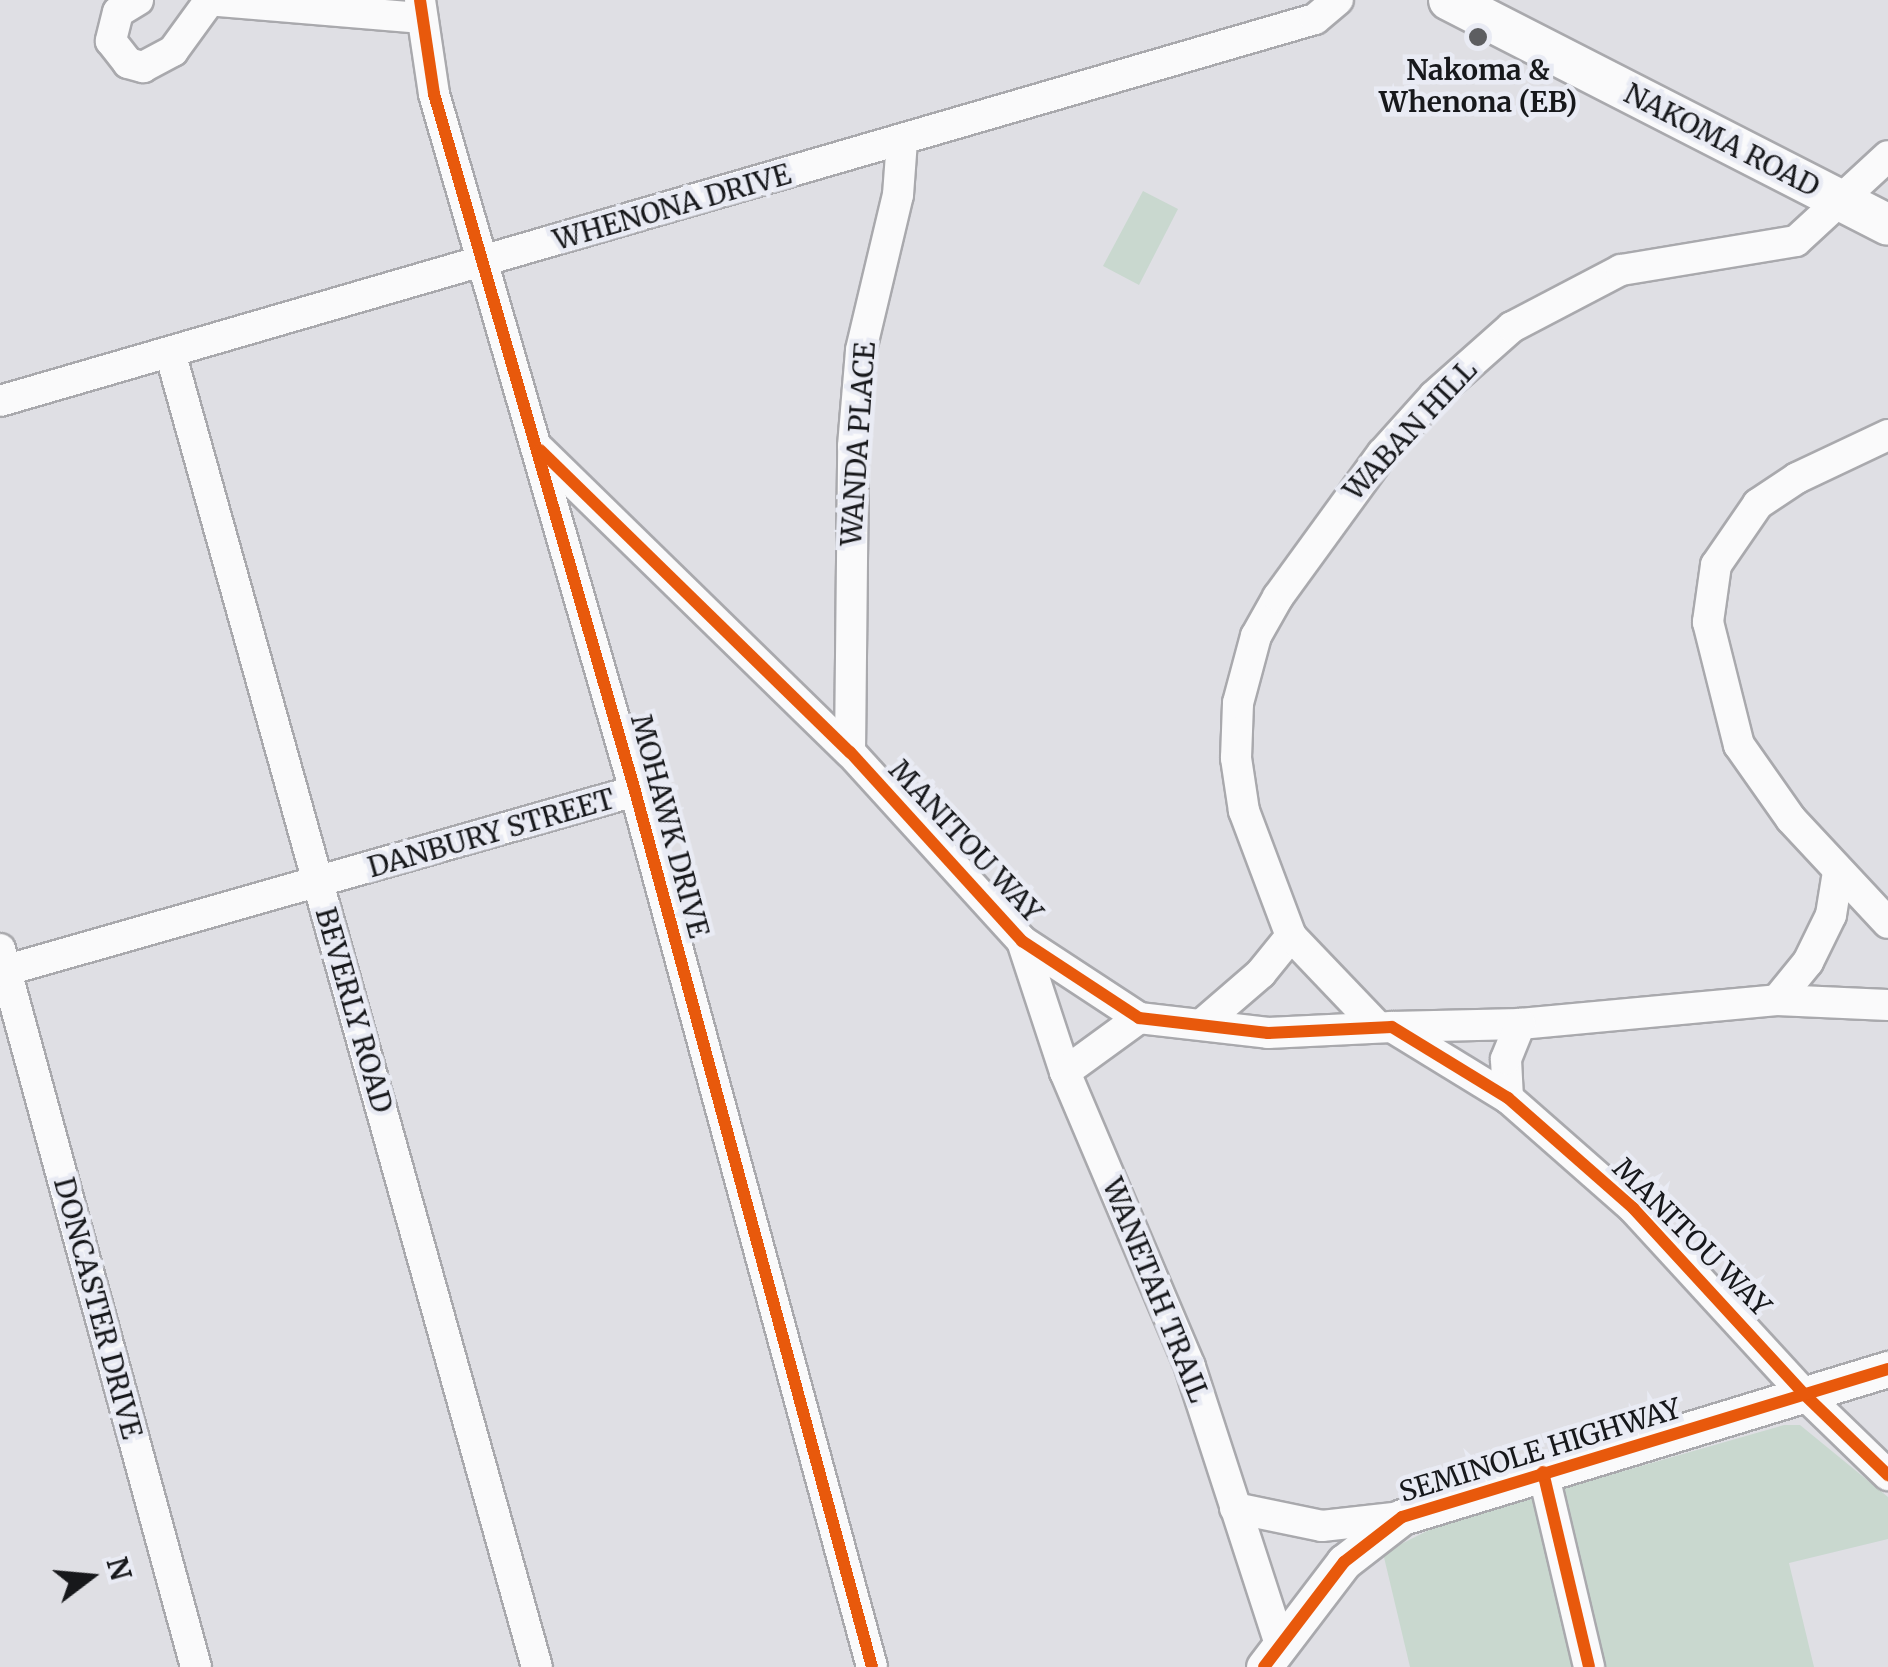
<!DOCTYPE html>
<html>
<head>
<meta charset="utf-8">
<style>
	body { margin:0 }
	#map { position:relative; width:1888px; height:1667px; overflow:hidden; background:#dfdfe4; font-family:Merriweather,serif }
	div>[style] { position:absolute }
	.green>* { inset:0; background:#c9d8cf }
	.roads { filter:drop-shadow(2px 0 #a9a9ad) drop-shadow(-2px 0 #a9a9ad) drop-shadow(0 2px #a9a9ad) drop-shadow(0 -2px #a9a9ad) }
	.minor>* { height:30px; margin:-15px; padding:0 15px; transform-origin:15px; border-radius:15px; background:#fafafb }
	.tertiary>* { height:35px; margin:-17.5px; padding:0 17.5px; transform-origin:17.5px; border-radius:17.5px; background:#fafafb }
	.secondary>* { height:40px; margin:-20px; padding:0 20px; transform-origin:20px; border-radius:20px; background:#fafafb }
	.cycleway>* { height:12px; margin:-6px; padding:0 6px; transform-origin:6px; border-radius:6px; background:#e8590c }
	.dots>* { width:28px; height:28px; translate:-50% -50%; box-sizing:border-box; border:5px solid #e9ebf4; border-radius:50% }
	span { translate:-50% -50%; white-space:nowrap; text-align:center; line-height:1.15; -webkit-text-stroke:9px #e9ebf4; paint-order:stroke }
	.poi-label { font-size:28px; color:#17181b; font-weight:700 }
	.street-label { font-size:28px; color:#17181b }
	.north { position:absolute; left:40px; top:1527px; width:100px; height:100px; -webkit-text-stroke:8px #e9ebf4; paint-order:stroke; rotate:74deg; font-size:28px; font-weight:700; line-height:40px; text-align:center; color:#17181b }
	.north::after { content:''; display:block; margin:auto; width:35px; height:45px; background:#17181b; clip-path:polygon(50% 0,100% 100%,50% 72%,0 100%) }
</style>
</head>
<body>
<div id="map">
	<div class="green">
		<i style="clip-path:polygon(1143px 191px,1178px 209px,1139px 285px,1103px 266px)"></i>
		<i style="clip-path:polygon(1784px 1425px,1800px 1425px,1888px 1497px,1888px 1539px,1789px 1563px,1814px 1667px,1410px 1667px,1383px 1553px,1445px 1522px)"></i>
	</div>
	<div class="roads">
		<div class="minor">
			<i style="left:138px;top:0;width:23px;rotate:149deg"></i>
			<i style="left:118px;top:12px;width:30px;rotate:104deg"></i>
			<i style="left:111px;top:41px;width:28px;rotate:52deg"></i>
			<i style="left:128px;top:63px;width:16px;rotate:15deg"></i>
			<i style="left:143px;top:67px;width:34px;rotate:-28deg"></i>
			<i style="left:173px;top:51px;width:63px;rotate:-54deg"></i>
			<i style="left:207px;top:0;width:216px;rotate:4.8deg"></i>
			<i style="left:420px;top:0;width:95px;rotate:81.5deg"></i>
			<i style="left:434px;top:94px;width:725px;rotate:73.91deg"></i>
			<i style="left:635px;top:791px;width:907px;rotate:74.86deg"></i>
			<i style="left:170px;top:352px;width:1365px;rotate:74.41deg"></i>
			<i style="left:0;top:401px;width:1369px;rotate:-16.2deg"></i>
			<i style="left:1315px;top:19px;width:30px;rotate:-40deg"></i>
			<i style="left:1888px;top:435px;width:101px;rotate:154.7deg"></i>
			<i style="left:1797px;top:478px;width:47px;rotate:146.3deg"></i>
			<i style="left:1758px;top:504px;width:74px;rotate:124.5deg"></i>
			<i style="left:1716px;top:565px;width:58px;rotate:98deg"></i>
			<i style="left:1708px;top:622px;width:127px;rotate:75.9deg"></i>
			<i style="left:1739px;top:745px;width:90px;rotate:54.9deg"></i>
			<i style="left:1791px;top:819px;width:142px;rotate:47deg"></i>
			<i style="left:540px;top:450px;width:433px;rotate:44.3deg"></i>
			<i style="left:850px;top:752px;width:256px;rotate:47.7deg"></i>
			<i style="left:1022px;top:941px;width:140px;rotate:33.3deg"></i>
			<i style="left:1139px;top:1018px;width:130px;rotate:6.6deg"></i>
			<i style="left:1268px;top:1033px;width:124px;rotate:-2.8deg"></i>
			<i style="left:1392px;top:1027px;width:136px;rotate:31.5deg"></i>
			<i style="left:1508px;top:1098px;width:167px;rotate:41.3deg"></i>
			<i style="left:1633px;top:1208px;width:253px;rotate:47.4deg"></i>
			<i style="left:1804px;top:1394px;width:117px;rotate:44deg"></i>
			<i style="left:850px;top:752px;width:306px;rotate:-89.4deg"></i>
			<i style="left:853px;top:446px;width:96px;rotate:-85.2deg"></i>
			<i style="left:861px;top:350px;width:159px;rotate:-76.6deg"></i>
			<i style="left:898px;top:195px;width:54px;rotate:-85.8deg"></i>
			<i style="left:1022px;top:941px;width:138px;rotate:71.8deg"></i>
			<i style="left:1065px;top:1072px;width:320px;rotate:67deg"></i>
			<i style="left:1190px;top:1367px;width:291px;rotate:72deg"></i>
			<i style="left:0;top:949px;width:744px;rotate:74.73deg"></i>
			<i style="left:0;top:972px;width:660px;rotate:-15.91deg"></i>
			<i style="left:1777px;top:1000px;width:49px;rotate:-50.8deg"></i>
			<i style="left:1808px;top:962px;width:52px;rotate:-63.9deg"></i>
			<i style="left:1831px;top:915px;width:44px;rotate:-80.8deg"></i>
			<i style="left:1202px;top:1024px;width:78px;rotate:-40.8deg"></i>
			<i style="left:1261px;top:973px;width:48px;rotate:-51deg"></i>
			<i style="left:1377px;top:1026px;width:124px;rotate:-133.7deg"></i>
			<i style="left:1291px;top:936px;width:134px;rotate:-110.6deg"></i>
			<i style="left:1244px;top:811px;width:54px;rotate:-98.6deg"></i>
			<i style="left:1236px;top:758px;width:55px;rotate:-87.9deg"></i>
			<i style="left:1238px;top:703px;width:69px;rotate:-75deg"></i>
			<i style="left:1256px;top:636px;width:45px;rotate:-60.6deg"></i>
			<i style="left:1278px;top:597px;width:177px;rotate:-54deg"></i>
			<i style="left:1382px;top:454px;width:78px;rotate:-48.1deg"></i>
			<i style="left:1434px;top:396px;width:104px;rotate:-41.5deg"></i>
			<i style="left:1512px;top:327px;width:123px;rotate:-27.6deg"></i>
			<i style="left:1621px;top:270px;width:177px;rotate:-9.4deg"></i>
			<i style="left:1796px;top:241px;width:125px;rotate:-42.7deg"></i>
			<i style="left:1392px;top:1027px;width:128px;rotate:-1.3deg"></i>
			<i style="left:1520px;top:1024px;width:258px;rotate:-5.3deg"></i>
			<i style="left:1777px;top:1000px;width:111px;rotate:2.6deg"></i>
			<i style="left:1065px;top:1072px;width:92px;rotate:-36.1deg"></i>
			<i style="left:1508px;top:1098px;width:39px;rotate:-93deg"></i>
			<i style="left:1506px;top:1059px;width:38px;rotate:-68deg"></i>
			<i style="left:1543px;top:1472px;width:200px;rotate:76.7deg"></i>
			<i style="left:1235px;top:1508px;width:89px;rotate:11.7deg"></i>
			<i style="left:1322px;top:1526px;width:81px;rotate:-6.4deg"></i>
		</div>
		<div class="tertiary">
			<i style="left:1264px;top:1667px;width:132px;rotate:-52.7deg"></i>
			<i style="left:1344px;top:1562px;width:73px;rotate:-37.8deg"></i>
			<i style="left:1402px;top:1517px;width:508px;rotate:-16.94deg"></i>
		</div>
		<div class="secondary">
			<i style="left:1449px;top:0;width:493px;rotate:27.1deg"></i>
		</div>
	</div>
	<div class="cycleway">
		<i style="left:420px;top:0;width:95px;rotate:81.5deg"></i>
		<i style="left:434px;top:94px;width:725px;rotate:73.91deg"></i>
		<i style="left:635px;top:791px;width:907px;rotate:74.86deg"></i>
		<i style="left:540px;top:450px;width:433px;rotate:44.3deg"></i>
		<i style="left:850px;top:752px;width:256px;rotate:47.7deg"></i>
		<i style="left:1022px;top:941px;width:140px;rotate:33.3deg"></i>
		<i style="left:1139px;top:1018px;width:130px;rotate:6.6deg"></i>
		<i style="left:1268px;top:1033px;width:124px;rotate:-2.8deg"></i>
		<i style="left:1392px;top:1027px;width:136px;rotate:31.5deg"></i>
		<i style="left:1508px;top:1098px;width:167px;rotate:41.3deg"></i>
		<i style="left:1633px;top:1208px;width:253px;rotate:47.4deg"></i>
		<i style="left:1804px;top:1394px;width:117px;rotate:44deg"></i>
		<i style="left:1543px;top:1472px;width:200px;rotate:76.7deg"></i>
		<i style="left:1264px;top:1667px;width:132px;rotate:-52.7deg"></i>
		<i style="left:1344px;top:1562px;width:73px;rotate:-37.8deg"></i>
		<i style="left:1402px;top:1517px;width:508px;rotate:-16.94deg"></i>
	</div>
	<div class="dots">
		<i style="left:1478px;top:37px;background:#5d5e61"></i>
	</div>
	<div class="poi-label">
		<span style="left:1478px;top:86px">Nakoma &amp;<br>Whenona (EB)</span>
	</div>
	<div class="street-label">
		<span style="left:1722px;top:140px;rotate:27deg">NAKOMA ROAD</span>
		<span style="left:672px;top:207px;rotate:-16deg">WHENONA DRIVE</span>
		<span style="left:1410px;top:430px;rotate:-47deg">WABAN HILL</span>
		<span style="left:858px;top:444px;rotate:-86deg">WANDA PLACE</span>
		<span style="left:670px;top:826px;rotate:75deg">MOHAWK DRIVE</span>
		<span style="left:491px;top:833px;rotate:-16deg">DANBURY STREET</span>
		<span style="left:966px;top:841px;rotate:47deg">MANITOU WAY</span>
		<span style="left:354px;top:1010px;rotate:74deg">BEVERLY ROAD</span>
		<span style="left:1692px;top:1237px;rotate:45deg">MANITOU WAY</span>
		<span style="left:1156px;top:1290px;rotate:68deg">WANETAH TRAIL</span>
		<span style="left:98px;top:1308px;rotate:75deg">DONCASTER DRIVE</span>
		<span style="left:1540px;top:1450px;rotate:-17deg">SEMINOLE HIGHWAY</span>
	</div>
	<div class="north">N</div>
</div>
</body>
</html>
